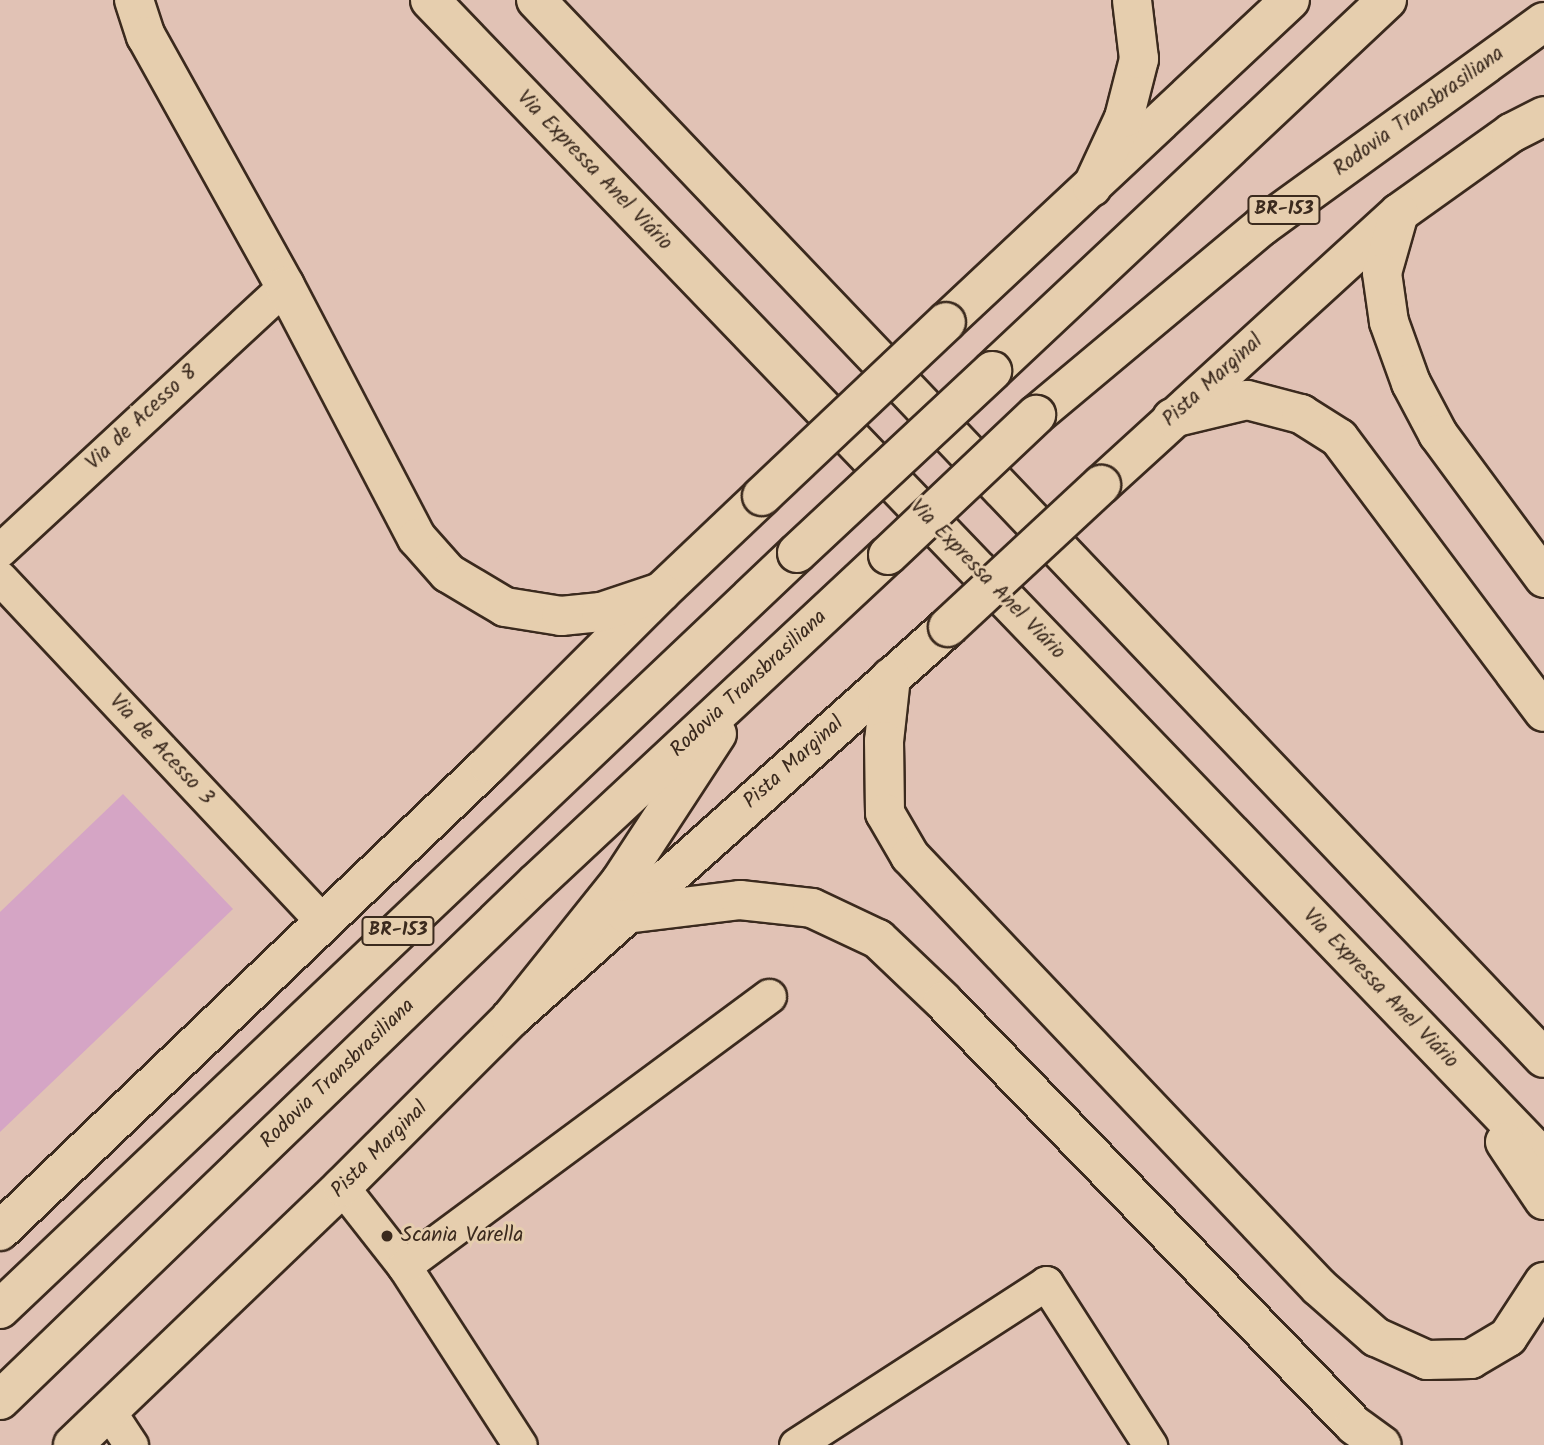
<!DOCTYPE html>
<html>
<head>
<meta charset="utf-8">
<style>
	body { margin:0 }
	#map { position:relative; width:1544px; height:1445px; overflow:hidden; background:#e1c2b5; font-family:Kalam,sans-serif }
	div>[style] { position:absolute }
	.building>* { inset:0; background:#d5a5c5 }
	.roads { filter:drop-shadow(2px 0 #3b2a1e) drop-shadow(-2px 0 #3b2a1e) drop-shadow(0 2px #3b2a1e) drop-shadow(0 -2px #3b2a1e) }
	.minor>* { height:33px; margin:-16.5px; padding:0 16.5px; transform-origin:16.5px; border-radius:16.5px; background:#e6ceae }
	.major>* { height:38px; margin:-19px; padding:0 19px; transform-origin:19px; border-radius:19px; background:#e6ceae }
	.highway>* { height:38px; margin:-19px; padding:0 19px; transform-origin:19px; border-radius:19px; background:#e6ceae }
	.bridges { filter:drop-shadow(2px 0 #3b2a1e) drop-shadow(-2px 0 #3b2a1e) drop-shadow(0 2px #3b2a1e) drop-shadow(0 -2px #3b2a1e) }
	.major-bridge>* { height:38px; margin:-19px; padding:0 19px; transform-origin:19px; border-radius:19px; background:#e6ceae }
	.highway-bridge>* { height:38px; margin:-19px; padding:0 19px; transform-origin:19px; border-radius:19px; background:#e6ceae }
	.dots>* { width:19px; height:19px; translate:-50% -50%; box-sizing:border-box; border:4px solid #e6ceae; border-radius:50% }
	span { translate:-50% -50%; white-space:nowrap; text-align:center; line-height:1.15; -webkit-text-stroke:6px #e6ceae; paint-order:stroke }
	.shield-label span { padding:2px 5px; background:#e6ceae; border:2px solid; border-radius:5px; -webkit-text-stroke-width:0 }
	.shield-label { font-size:19px; color:#3b2a1e; font-weight:700 }
	.street-label { font-size:21px; color:#3b2a1e }
	.poi-label { font-size:21px; color:#3b2a1e }
	.left { translate:0 -50%; text-align:left }
</style>
</head>
<body>
<div id="map">
	<div class="building">
		<i style="clip-path:polygon(123px 794px,233px 909px,0 1132px,0 912px)"></i>
	</div>
	<div class="roads">
		<div class="minor">
			<i style="left:0;top:550px;width:388px;rotate:-42.8deg"></i>
			<i style="left:0;top:578px;width:470px;rotate:46.8deg"></i>
			<i style="left:342px;top:1187px;width:100px;rotate:51.9deg"></i>
			<i style="left:404px;top:1266px;width:213px;rotate:57.1deg"></i>
			<i style="left:404px;top:1266px;width:454px;rotate:-36.5deg"></i>
			<i style="left:108px;top:1410px;width:42px;rotate:56.7deg"></i>
			<i style="left:796px;top:1445px;width:298px;rotate:-32.9deg"></i>
			<i style="left:1046px;top:1283px;width:193px;rotate:57.3deg"></i>
		</div>
		<div class="major">
			<i style="left:946px;top:322px;width:471px;rotate:-43.1deg"></i>
			<i style="left:1101px;top:485px;width:403px;rotate:-42.4deg"></i>
			<i style="left:1399px;top:213px;width:138px;rotate:-35.5deg"></i>
			<i style="left:1511px;top:133px;width:37px;rotate:-27deg"></i>
			<i style="left:0;top:1231px;width:675px;rotate:-43.68deg"></i>
			<i style="left:488px;top:765px;width:245px;rotate:-45deg"></i>
			<i style="left:661px;top:592px;width:139px;rotate:-43.5deg"></i>
			<i style="left:73px;top:1445px;width:373px;rotate:-43.8deg"></i>
			<i style="left:342px;top:1187px;width:239px;rotate:-45deg"></i>
			<i style="left:511px;top:1018px;width:586px;rotate:-41.82deg"></i>
		</div>
		<div class="highway">
			<i style="left:134px;top:0;width:38px;rotate:72deg"></i>
			<i style="left:146px;top:36px;width:286px;rotate:60.9deg"></i>
			<i style="left:285px;top:286px;width:284px;rotate:62.4deg"></i>
			<i style="left:417px;top:538px;width:47px;rotate:48.5deg"></i>
			<i style="left:448px;top:573px;width:66px;rotate:30.8deg"></i>
			<i style="left:505px;top:607px;width:57px;rotate:9.1deg"></i>
			<i style="left:561px;top:616px;width:40px;rotate:-5.7deg"></i>
			<i style="left:601px;top:612px;width:63px;rotate:-18.4deg"></i>
			<i style="left:430px;top:0;width:1608px;rotate:46.13deg"></i>
			<i style="left:536px;top:0;width:1461px;rotate:46.39deg"></i>
			<i style="left:1092px;top:187px;width:76px;rotate:-65.1deg"></i>
			<i style="left:1124px;top:118px;width:61px;rotate:-75.7deg"></i>
			<i style="left:1139px;top:59px;width:59px;rotate:-96.8deg"></i>
			<i style="left:1399px;top:213px;width:62px;rotate:105.8deg"></i>
			<i style="left:1382px;top:273px;width:49px;rotate:81.9deg"></i>
			<i style="left:1389px;top:322px;width:65px;rotate:70.2deg"></i>
			<i style="left:1411px;top:383px;width:58px;rotate:62.1deg"></i>
			<i style="left:1438px;top:434px;width:179px;rotate:53.6deg"></i>
			<i style="left:992px;top:371px;width:542px;rotate:-43.21deg"></i>
			<i style="left:1036px;top:415px;width:295px;rotate:-39.9deg"></i>
			<i style="left:1262px;top:226px;width:348px;rotate:-35.9deg"></i>
			<i style="left:1172px;top:418px;width:77px;rotate:-13.5deg"></i>
			<i style="left:1247px;top:400px;width:56px;rotate:14.5deg"></i>
			<i style="left:1301px;top:414px;width:45px;rotate:32.3deg"></i>
			<i style="left:1339px;top:438px;width:342px;rotate:53.2deg"></i>
			<i style="left:891px;top:677px;width:64px;rotate:96.2deg"></i>
			<i style="left:884px;top:741px;width:72px;rotate:89.2deg"></i>
			<i style="left:885px;top:813px;width:50px;rotate:59.8deg"></i>
			<i style="left:910px;top:856px;width:594px;rotate:46.5deg"></i>
			<i style="left:1319px;top:1287px;width:76px;rotate:41.3deg"></i>
			<i style="left:1376px;top:1337px;width:56px;rotate:24.3deg"></i>
			<i style="left:1427px;top:1360px;width:44px;rotate:-1.3deg"></i>
			<i style="left:1471px;top:1359px;width:43px;rotate:-30.7deg"></i>
			<i style="left:1508px;top:1337px;width:66px;rotate:-56.8deg"></i>
			<i style="left:626px;top:914px;width:115px;rotate:-7deg"></i>
			<i style="left:740px;top:900px;width:72px;rotate:6.3deg"></i>
			<i style="left:812px;top:908px;width:73px;rotate:25.2deg"></i>
			<i style="left:878px;top:939px;width:90px;rotate:43.6deg"></i>
			<i style="left:943px;top:1001px;width:591px;rotate:45.89deg"></i>
			<i style="left:1354px;top:1425px;width:34px;rotate:36deg"></i>
			<i style="left:511px;top:1018px;width:174px;rotate:-51.3deg"></i>
			<i style="left:620px;top:882px;width:177px;rotate:-56.8deg"></i>
			<i style="left:1505px;top:1142px;width:70px;rotate:56.1deg"></i>
			<i style="left:0;top:1309px;width:1099px;rotate:-43.49deg"></i>
			<i style="left:0;top:1400px;width:745px;rotate:-43.97deg"></i>
			<i style="left:536px;top:883px;width:481px;rotate:-43deg"></i>
		</div>
	</div>
	<div class="bridges">
		<div class="major-bridge">
			<i style="left:762px;top:496px;width:253px;rotate:-43.4deg"></i>
			<i style="left:948px;top:627px;width:209px;rotate:-42.9deg"></i>
		</div>
		<div class="highway-bridge">
			<i style="left:797px;top:553px;width:267px;rotate:-43deg"></i>
			<i style="left:888px;top:555px;width:204px;rotate:-43.4deg"></i>
		</div>
	</div>
	<div class="dots">
		<i style="left:387px;top:1236px;background:#3b2a1e"></i>
	</div>
	<div class="shield-label">
		<span style="left:1284px;top:210px">BR-153</span>
		<span style="left:398px;top:931px">BR-153</span>
	</div>
	<div class="street-label">
		<span style="left:1419px;top:112px;rotate:-36deg">Rodovia Transbrasiliana</span>
		<span style="left:594px;top:171px;rotate:46deg">Via Expressa Anel Viário</span>
		<span style="left:1213px;top:381px;rotate:-42deg">Pista Marginal</span>
		<span style="left:142px;top:418px;rotate:-43deg">Via de Acesso 8</span>
		<span style="left:987px;top:580px;rotate:46deg">Via Expressa Anel Viário</span>
		<span style="left:749px;top:684px;rotate:-43deg">Rodovia Transbrasiliana</span>
		<span style="left:161px;top:750px;rotate:47deg">Via de Acesso 3</span>
		<span style="left:794px;top:763px;rotate:-42deg">Pista Marginal</span>
		<span style="left:1380px;top:989px;rotate:46deg">Via Expressa Anel Viário</span>
		<span style="left:338px;top:1074px;rotate:-44deg">Rodovia Transbrasiliana</span>
		<span style="left:380px;top:1150px;rotate:-45deg">Pista Marginal</span>
	</div>
	<div class="poi-label">
		<span class="left" style="left:401px;top:1236px">Scania Varella</span>
	</div>
</div>
</body>
</html>
